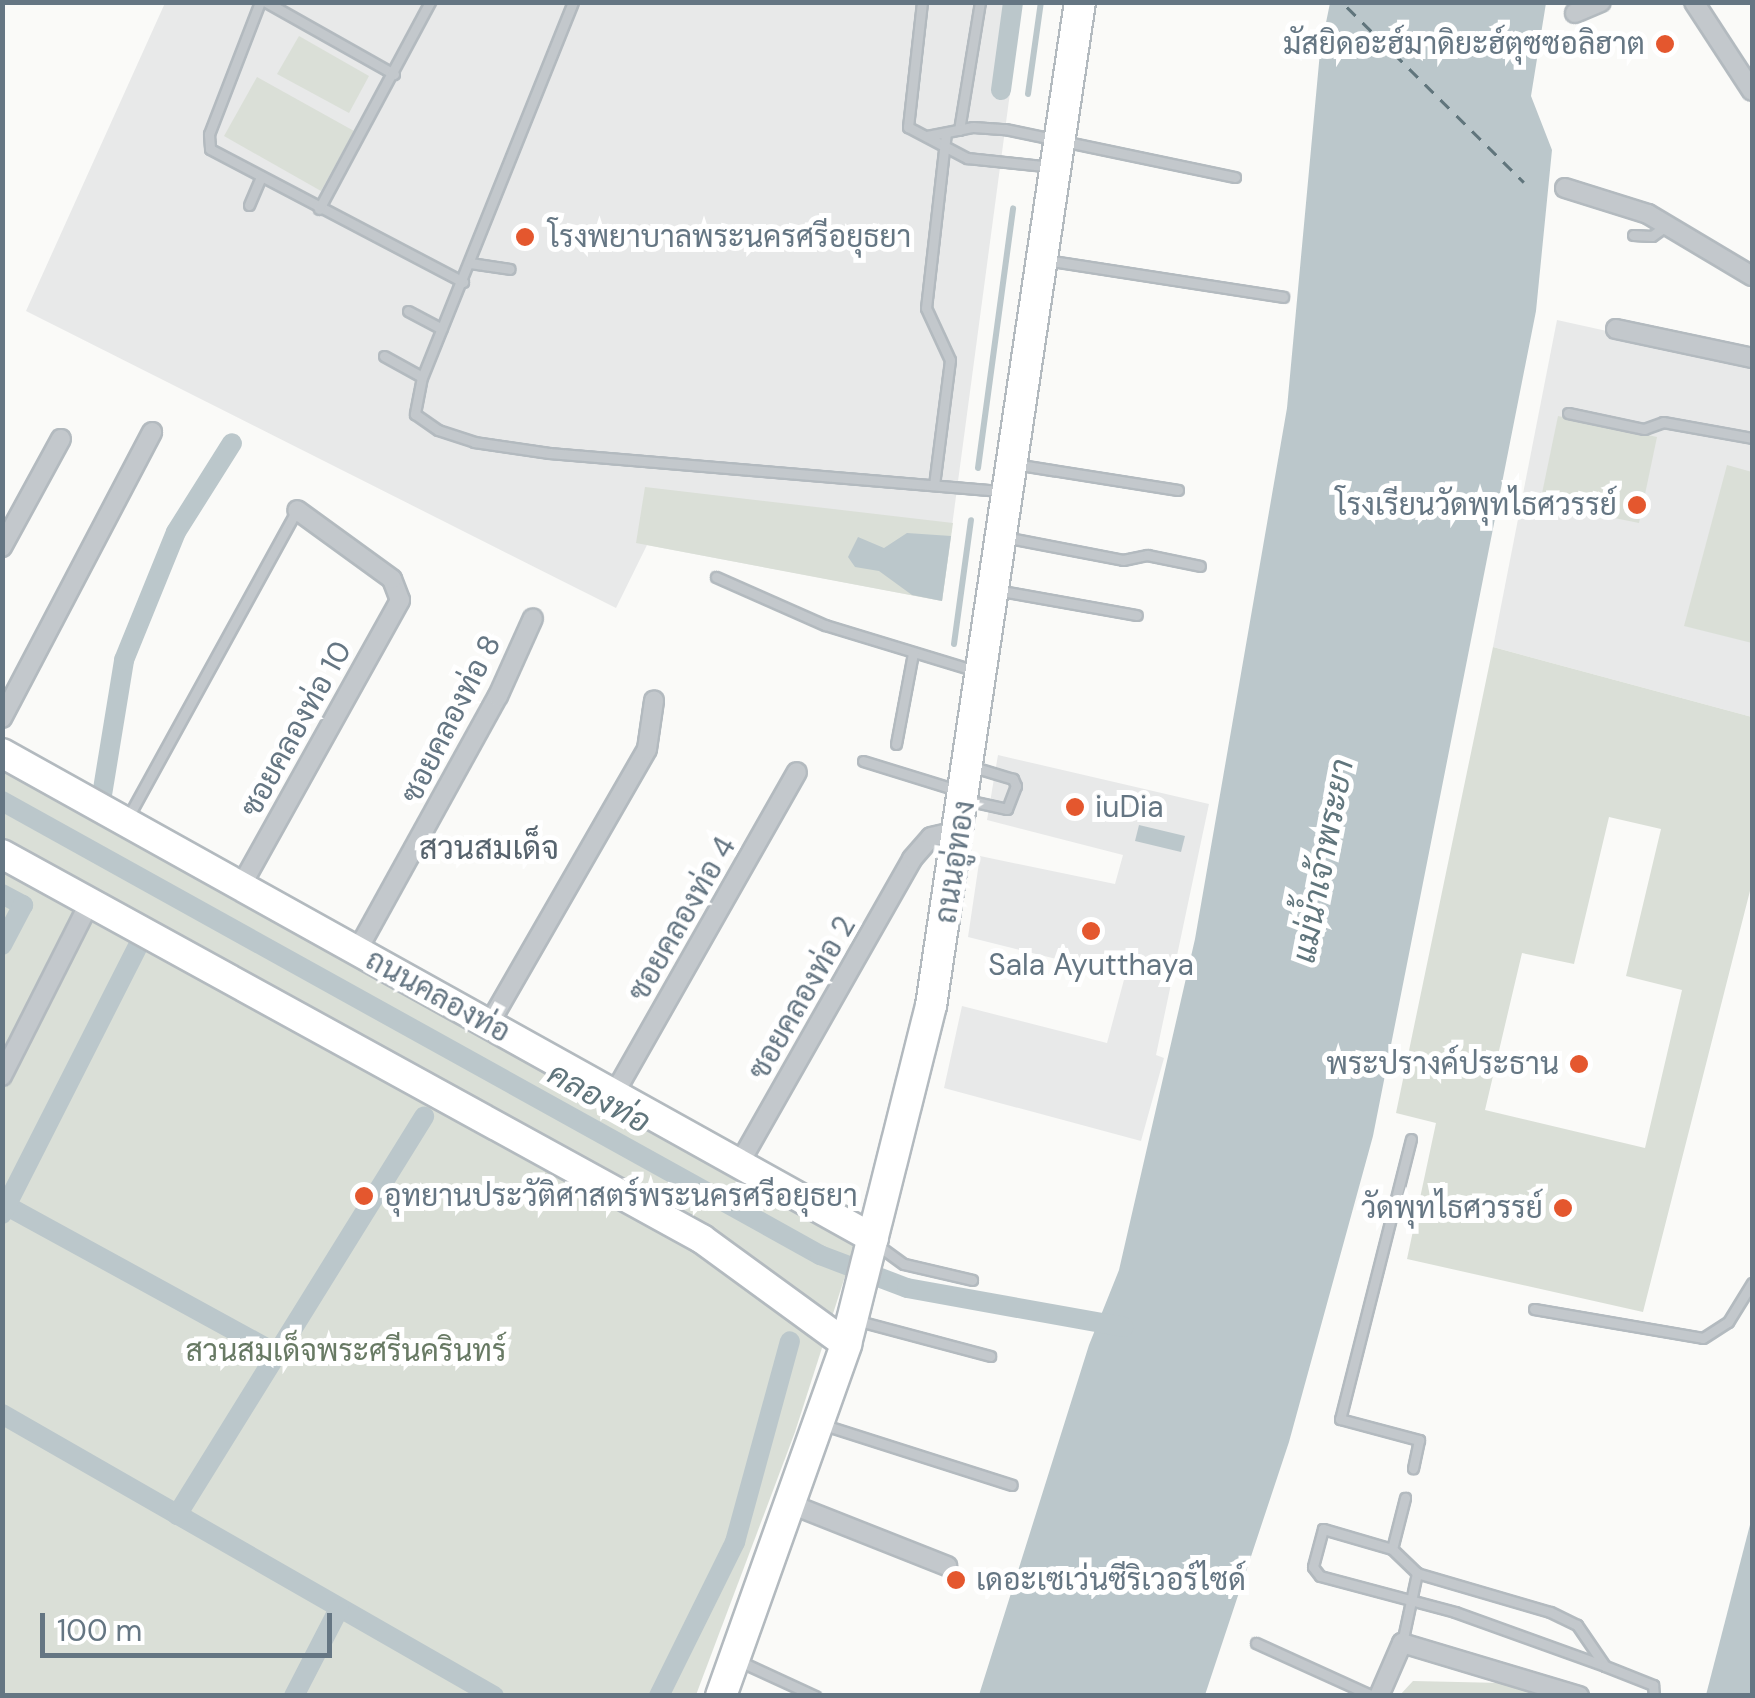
<!DOCTYPE html>
<html>
<head>
<meta charset="utf-8">
<style>
	body { margin:0 }
	#map { position:relative; width:1755px; height:1698px; overflow:hidden; background:#fafaf8; font-family:"DM Sans",Sarabun,sans-serif }
	div>[style] { position:absolute }
	.built>* { inset:0; background:#e8e9e9 }
	.green>* { inset:0; background:#dadfd7 }
	.water>* { inset:0; background:#bbc7cb }
	.stream>* { height:6px; margin:-3px; padding:0 3px; transform-origin:3px; border-radius:3px; background:#bbc7cb }
	.canal>* { height:20px; margin:-10px; padding:0 10px; transform-origin:10px; border-radius:10px; background:#bbc7cb }
	.ferry>* { height:2.5px; margin-top:-1.25px; transform-origin:0; background:repeating-linear-gradient(90deg,#60757c 0 12px,transparent 0 22px) }
	.roads { filter:drop-shadow(2px 0 #b3babf) drop-shadow(-2px 0 #b3babf) drop-shadow(0 2px #b3babf) drop-shadow(0 -2px #b3babf) }
	.lane>* { height:9px; margin:-4.5px; padding:0 4.5px; transform-origin:4.5px; border-radius:4.5px; background:#c3c8cc }
	.street>* { height:18px; margin:-9px; padding:0 9px; transform-origin:9px; border-radius:9px; background:#c3c8cc }
	.secondary>* { height:28px; margin:-14px; padding:0 14px; transform-origin:14px; border-radius:14px; background:#fff }
	.primary>* { height:30px; margin:-15px; padding:0 15px; transform-origin:15px; border-radius:15px; background:#fff }
	.dots>* { width:28px; height:28px; translate:-50% -50%; box-sizing:border-box; border:5px solid #fff; border-radius:50% }
	span { translate:-50% -50%; white-space:nowrap; text-align:center; line-height:1.15; -webkit-text-stroke:10px #fff; paint-order:stroke }
	.poi-label { font-size:30px; color:#657683 }
	.right { translate:-100% -50%; text-align:right }
	.left { translate:0 -50%; text-align:left }
	.street-label { font-size:30px; color:#657683 }
	.park-label { font-size:30px; color:#687a64 }
	.neighbourhood-label { font-size:32px; color:#57646e }
	.water-label { font-size:32px; color:#60757c; font-style:italic }
	.frame { position:absolute; inset:0; border:5px solid #657683; pointer-events:none }
	.scale { position:absolute; left:40px; top:1613px; width:292px; height:45px; box-sizing:border-box; border:5px solid #657683; border-top:0; padding-left:12px; font-size:30px; line-height:35px; white-space:nowrap; color:#657683; -webkit-text-stroke:8px #fff; paint-order:stroke }
</style>
</head>
<body>
<div id="map">
	<div class="built">
		<i style="clip-path:polygon(165px 3px,1022px 3px,942px 601px,647px 545px,616px 608px,26px 311px)"></i>
		<i style="clip-path:polygon(1557px 320px,1752px 363px,1752px 717px,1493px 647px)"></i>
		<i style="clip-path:polygon(998px 755px,1209px 804px,1156px 1055px,1164px 1058px,1141px 1141px,944px 1088px,962px 1006px,1107px 1043px,1125px 976px,968px 937px,980px 856px,1115px 884px,1123px 855px,987px 820px)"></i>
	</div>
	<div class="green">
		<i style="clip-path:polygon(299px 36px,369px 76px,349px 113px,277px 74px)"></i>
		<i style="clip-path:polygon(257px 77px,354px 131px,321px 191px,224px 136px)"></i>
		<i style="clip-path:polygon(1558px 416px,1657px 437px,1639px 523px,1540px 503px)"></i>
		<i style="clip-path:polygon(1727px 465px,1752px 472px,1752px 643px,1684px 626px)"></i>
		<i style="clip-path:polygon(645px 487px,953px 523px,942px 601px,636px 543px)"></i>
		<i style="clip-path:polygon(evenodd,1493px 647px,1752px 717px,1752px 883px,1643px 1312px,1407px 1259px,1436px 1123px,1396px 1113px,1493px 647px,1609px 817px,1661px 829px,1626px 976px,1682px 990px,1645px 1148px,1485px 1110px,1522px 953px,1574px 964px,1609px 817px)"></i>
		<i style="clip-path:polygon(2px 766px,857px 1239px,795px 1432px,696px 1695px,3px 1695px)"></i>
		<i style="clip-path:polygon(1413px 1681px,1503px 1683px,1548px 1695px,1399px 1696px)"></i>
	</div>
	<div class="water">
		<i style="clip-path:polygon(1330px 3px,1546px 3px,1531px 96px,1552px 150px,1536px 311px,1373px 1136px,1289px 1442px,1205px 1695px,979px 1695px,1089px 1345px,1119px 1270px,1195px 939px,1287px 408px,1320px 52px)"></i>
		<i style="clip-path:polygon(907px 533px,951px 536px,942px 601px,912px 595px,879px 571px,855px 567px,848px 557px,858px 537px,884px 548px)"></i>
		<i style="clip-path:polygon(1139px 825px,1185px 836px,1181px 852px,1135px 841px)"></i>
		<i style="clip-path:polygon(1752px 1517px,1752px 1695px,1706px 1695px)"></i>
	</div>
	<div class="stream">
		<i style="left:1028px;top:94px;width:93px;rotate:-82deg"></i>
		<i style="left:978px;top:468px;width:262px;rotate:-82.3deg"></i>
		<i style="left:954px;top:644px;width:125px;rotate:-82.2deg"></i>
	</div>
	<div class="canal">
		<i style="left:1001px;top:90px;width:89px;rotate:-82.2deg"></i>
		<i style="left:102px;top:795px;width:137px;rotate:-80.7deg"></i>
		<i style="left:124px;top:660px;width:138px;rotate:-67.9deg"></i>
		<i style="left:176px;top:532px;width:105px;rotate:-57.8deg"></i>
		<i style="left:2px;top:801px;width:936px;rotate:29.03deg"></i>
		<i style="left:820px;top:1255px;width:93px;rotate:20.8deg"></i>
		<i style="left:907px;top:1288px;width:220px;rotate:10.2deg"></i>
		<i style="left:2px;top:894px;width:24px;rotate:28deg"></i>
		<i style="left:23px;top:905px;width:45px;rotate:117.7deg"></i>
		<i style="left:7px;top:1206px;width:308px;rotate:28.7deg"></i>
		<i style="left:2px;top:1214px;width:307px;rotate:-63.1deg"></i>
		<i style="left:2px;top:1414px;width:567px;rotate:29.82deg"></i>
		<i style="left:177px;top:1515px;width:469px;rotate:-58.2deg"></i>
		<i style="left:294px;top:1696px;width:98px;rotate:-62.7deg"></i>
		<i style="left:659px;top:1696px;width:172px;rotate:-63.7deg"></i>
		<i style="left:735px;top:1542px;width:208px;rotate:-74.7deg"></i>
	</div>
	<div class="ferry">
		<i style="left:1347px;top:7px;width:249px;rotate:44.7deg"></i>
	</div>
	<div class="roads">
		<div class="lane">
			<i style="left:260px;top:2px;width:142px;rotate:111.1deg"></i>
			<i style="left:209px;top:134px;width:15px;rotate:86deg"></i>
			<i style="left:210px;top:149px;width:286px;rotate:27.7deg"></i>
			<i style="left:266px;top:2px;width:147px;rotate:29.4deg"></i>
			<i style="left:573px;top:2px;width:404px;rotate:111.9deg"></i>
			<i style="left:422px;top:377px;width:38px;rotate:101deg"></i>
			<i style="left:415px;top:414px;width:28px;rotate:35deg"></i>
			<i style="left:438px;top:430px;width:38px;rotate:18deg"></i>
			<i style="left:474px;top:442px;width:76px;rotate:8.3deg"></i>
			<i style="left:549px;top:453px;width:453px;rotate:4.8deg"></i>
			<i style="left:922px;top:2px;width:126px;rotate:96.4deg"></i>
			<i style="left:908px;top:127px;width:67px;rotate:27.7deg"></i>
			<i style="left:967px;top:158px;width:85px;rotate:6deg"></i>
			<i style="left:959px;top:130px;width:130px;rotate:-80.7deg"></i>
			<i style="left:927px;top:136px;width:47px;rotate:-11.1deg"></i>
			<i style="left:973px;top:127px;width:32px;rotate:4deg"></i>
			<i style="left:1005px;top:129px;width:235px;rotate:11.8deg"></i>
			<i style="left:249px;top:205px;width:28px;rotate:-67deg"></i>
			<i style="left:319px;top:209px;width:235px;rotate:-61.8deg"></i>
			<i style="left:1633px;top:235px;width:19px;rotate:3deg"></i>
			<i style="left:1652px;top:236px;width:19px;rotate:-36deg"></i>
			<i style="left:1045px;top:260px;width:241px;rotate:8.8deg"></i>
			<i style="left:470px;top:263px;width:40px;rotate:8.5deg"></i>
			<i style="left:408px;top:311px;width:38px;rotate:28deg"></i>
			<i style="left:384px;top:356px;width:43px;rotate:28.9deg"></i>
			<i style="left:1568px;top:413px;width:78px;rotate:11.9deg"></i>
			<i style="left:1644px;top:429px;width:20px;rotate:-20deg"></i>
			<i style="left:1663px;top:422px;width:90px;rotate:10.2deg"></i>
			<i style="left:1014px;top:464px;width:166px;rotate:9deg"></i>
			<i style="left:934px;top:485px;width:126px;rotate:-82.7deg"></i>
			<i style="left:950px;top:360px;width:57px;rotate:-114.8deg"></i>
			<i style="left:926px;top:308px;width:176px;rotate:-83.5deg"></i>
			<i style="left:1004px;top:537px;width:121px;rotate:10.9deg"></i>
			<i style="left:1123px;top:560px;width:25px;rotate:-12deg"></i>
			<i style="left:1147px;top:555px;width:54px;rotate:11.7deg"></i>
			<i style="left:716px;top:577px;width:119px;rotate:23.8deg"></i>
			<i style="left:825px;top:625px;width:158px;rotate:16.9deg"></i>
			<i style="left:996px;top:590px;width:143px;rotate:10.1deg"></i>
			<i style="left:896px;top:744px;width:93px;rotate:-79.4deg"></i>
			<i style="left:863px;top:761px;width:102px;rotate:17.2deg"></i>
			<i style="left:966px;top:800px;width:42px;rotate:12.4deg"></i>
			<i style="left:1007px;top:809px;width:25px;rotate:-69deg"></i>
			<i style="left:1016px;top:786px;width:8px;rotate:-113deg"></i>
			<i style="left:1013px;top:779px;width:42px;rotate:-163.3deg"></i>
			<i style="left:127px;top:819px;width:353px;rotate:-61.2deg"></i>
			<i style="left:1411px;top:1139px;width:289px;rotate:104.2deg"></i>
			<i style="left:1340px;top:1419px;width:82px;rotate:14.9deg"></i>
			<i style="left:1419px;top:1440px;width:29px;rotate:102deg"></i>
			<i style="left:876px;top:1244px;width:34px;rotate:36deg"></i>
			<i style="left:904px;top:1264px;width:70px;rotate:13.2deg"></i>
			<i style="left:1534px;top:1309px;width:171px;rotate:9.7deg"></i>
			<i style="left:1703px;top:1338px;width:30px;rotate:-33deg"></i>
			<i style="left:1728px;top:1322px;width:46px;rotate:-58.4deg"></i>
			<i style="left:855px;top:1320px;width:140px;rotate:14.9deg"></i>
			<i style="left:824px;top:1425px;width:197px;rotate:17.7deg"></i>
			<i style="left:1392px;top:1549px;width:53px;rotate:-75.7deg"></i>
			<i style="left:1256px;top:1643px;width:128px;rotate:24.4deg"></i>
			<i style="left:1402px;top:1643px;width:72px;rotate:-77.9deg"></i>
			<i style="left:739px;top:1661px;width:84px;rotate:24.7deg"></i>
			<i style="left:1605px;top:1666px;width:50px;rotate:-124.3deg"></i>
			<i style="left:1577px;top:1625px;width:30px;rotate:-154deg"></i>
			<i style="left:1550px;top:1612px;width:139px;rotate:-163.7deg"></i>
			<i style="left:1417px;top:1573px;width:35px;rotate:-136deg"></i>
			<i style="left:1392px;top:1549px;width:72px;rotate:-163.8deg"></i>
			<i style="left:1323px;top:1529px;width:39px;rotate:105deg"></i>
			<i style="left:1313px;top:1567px;width:11px;rotate:52deg"></i>
			<i style="left:1320px;top:1576px;width:140px;rotate:14.9deg"></i>
			<i style="left:1455px;top:1612px;width:159px;rotate:19.8deg"></i>
			<i style="left:1605px;top:1666px;width:52px;rotate:21.6deg"></i>
			<i style="left:1653px;top:1685px;width:11px;rotate:85deg"></i>
		</div>
		<div class="street">
			<i style="left:1694px;top:2px;width:106px;rotate:56.9deg"></i>
			<i style="left:1575px;top:13px;width:28px;rotate:-23deg"></i>
			<i style="left:1565px;top:188px;width:87px;rotate:17.4deg"></i>
			<i style="left:1648px;top:214px;width:121px;rotate:30.8deg"></i>
			<i style="left:1616px;top:329px;width:139px;rotate:12deg"></i>
			<i style="left:2px;top:547px;width:123px;rotate:-61.4deg"></i>
			<i style="left:2px;top:718px;width:323px;rotate:-62.3deg"></i>
			<i style="left:241px;top:886px;width:327px;rotate:-60.9deg"></i>
			<i style="left:400px;top:600px;width:22px;rotate:-111deg"></i>
			<i style="left:392px;top:579px;width:117px;rotate:-144deg"></i>
			<i style="left:357px;top:951px;width:291px;rotate:-61.1deg"></i>
			<i style="left:498px;top:696px;width:85px;rotate:-65.8deg"></i>
			<i style="left:489px;top:1024px;width:317px;rotate:-60.1deg"></i>
			<i style="left:647px;top:749px;width:49px;rotate:-81.7deg"></i>
			<i style="left:2px;top:1076px;width:195px;rotate:-63.2deg"></i>
			<i style="left:614px;top:1094px;width:370px;rotate:-60.4deg"></i>
			<i style="left:739px;top:1164px;width:351px;rotate:-60.4deg"></i>
			<i style="left:912px;top:859px;width:29px;rotate:-49deg"></i>
			<i style="left:931px;top:837px;width:31px;rotate:-13deg"></i>
			<i style="left:793px;top:1505px;width:166px;rotate:21.6deg"></i>
			<i style="left:1379px;top:1696px;width:58px;rotate:-66.5deg"></i>
			<i style="left:1402px;top:1643px;width:185px;rotate:16.7deg"></i>
		</div>
		<div class="secondary">
			<i style="left:2px;top:753px;width:998px;rotate:29.13deg"></i>
			<i style="left:2px;top:854px;width:799px;rotate:28.81deg"></i>
			<i style="left:702px;top:1239px;width:178px;rotate:36.1deg"></i>
		</div>
		<div class="primary">
			<i style="left:721px;top:1696px;width:374px;rotate:-70.4deg"></i>
			<i style="left:846px;top:1344px;width:349px;rotate:-75.9deg"></i>
			<i style="left:931px;top:1006px;width:1015px;rotate:-81.56deg"></i>
		</div>
	</div>
	<div class="dots">
		<i style="left:1665px;top:44px;background:#e4572e"></i>
		<i style="left:525px;top:237px;background:#e4572e"></i>
		<i style="left:1637px;top:505px;background:#e4572e"></i>
		<i style="left:1075px;top:807px;background:#e4572e"></i>
		<i style="left:1091px;top:931px;background:#e4572e"></i>
		<i style="left:1579px;top:1064px;background:#e4572e"></i>
		<i style="left:364px;top:1196px;background:#e4572e"></i>
		<i style="left:1563px;top:1208px;background:#e4572e"></i>
		<i style="left:956px;top:1580px;background:#e4572e"></i>
	</div>
	<div class="poi-label">
		<span class="right" style="left:1645px;top:44px">มัสยิดอะฮ์มาดิยะฮ์ตุซซอลิฮาต</span>
		<span class="left" style="left:548px;top:237px">โรงพยาบาลพระนครศรีอยุธยา</span>
		<span class="right" style="left:1617px;top:505px">โรงเรียนวัดพุทไธศวรรย์</span>
		<span class="left" style="left:1095px;top:807px">iuDia</span>
		<span style="left:1091px;top:965px">Sala Ayutthaya</span>
		<span class="right" style="left:1559px;top:1064px">พระปรางค์ประธาน</span>
		<span class="left" style="left:384px;top:1196px">อุทยานประวัติศาสตร์พระนครศรีอยุธยา</span>
		<span class="right" style="left:1543px;top:1208px">วัดพุทไธศวรรย์</span>
		<span class="left" style="left:976px;top:1580px">เดอะเซเว่นซีริเวอร์ไซด์</span>
	</div>
	<div class="street-label">
		<span style="left:451px;top:719px;rotate:-63deg">ซอยคลองท่อ 8</span>
		<span style="left:296px;top:729px;rotate:-61deg">ซอยคลองท่อ 10</span>
		<span style="left:955px;top:862px;rotate:-81deg">ถนนอู่ทอง</span>
		<span style="left:682px;top:919px;rotate:-60deg">ซอยคลองท่อ 4</span>
		<span style="left:438px;top:996px;rotate:29deg">ถนนคลองท่อ</span>
		<span style="left:802px;top:998px;rotate:-60deg">ซอยคลองท่อ 2</span>
	</div>
	<div class="park-label">
		<span style="left:346px;top:1351px">สวนสมเด็จพระศรีนครินทร์</span>
	</div>
	<div class="neighbourhood-label">
		<span style="left:489px;top:848px">สวนสมเด็จ</span>
	</div>
	<div class="water-label">
		<span style="left:1323px;top:861px;rotate:-79deg">แม่น้ำเจ้าพระยา</span>
		<span style="left:599px;top:1098px;rotate:29deg">คลองท่อ</span>
	</div>
	<div class="frame"></div>
	<div class="scale">100 m</div>
</div>
</body>
</html>
